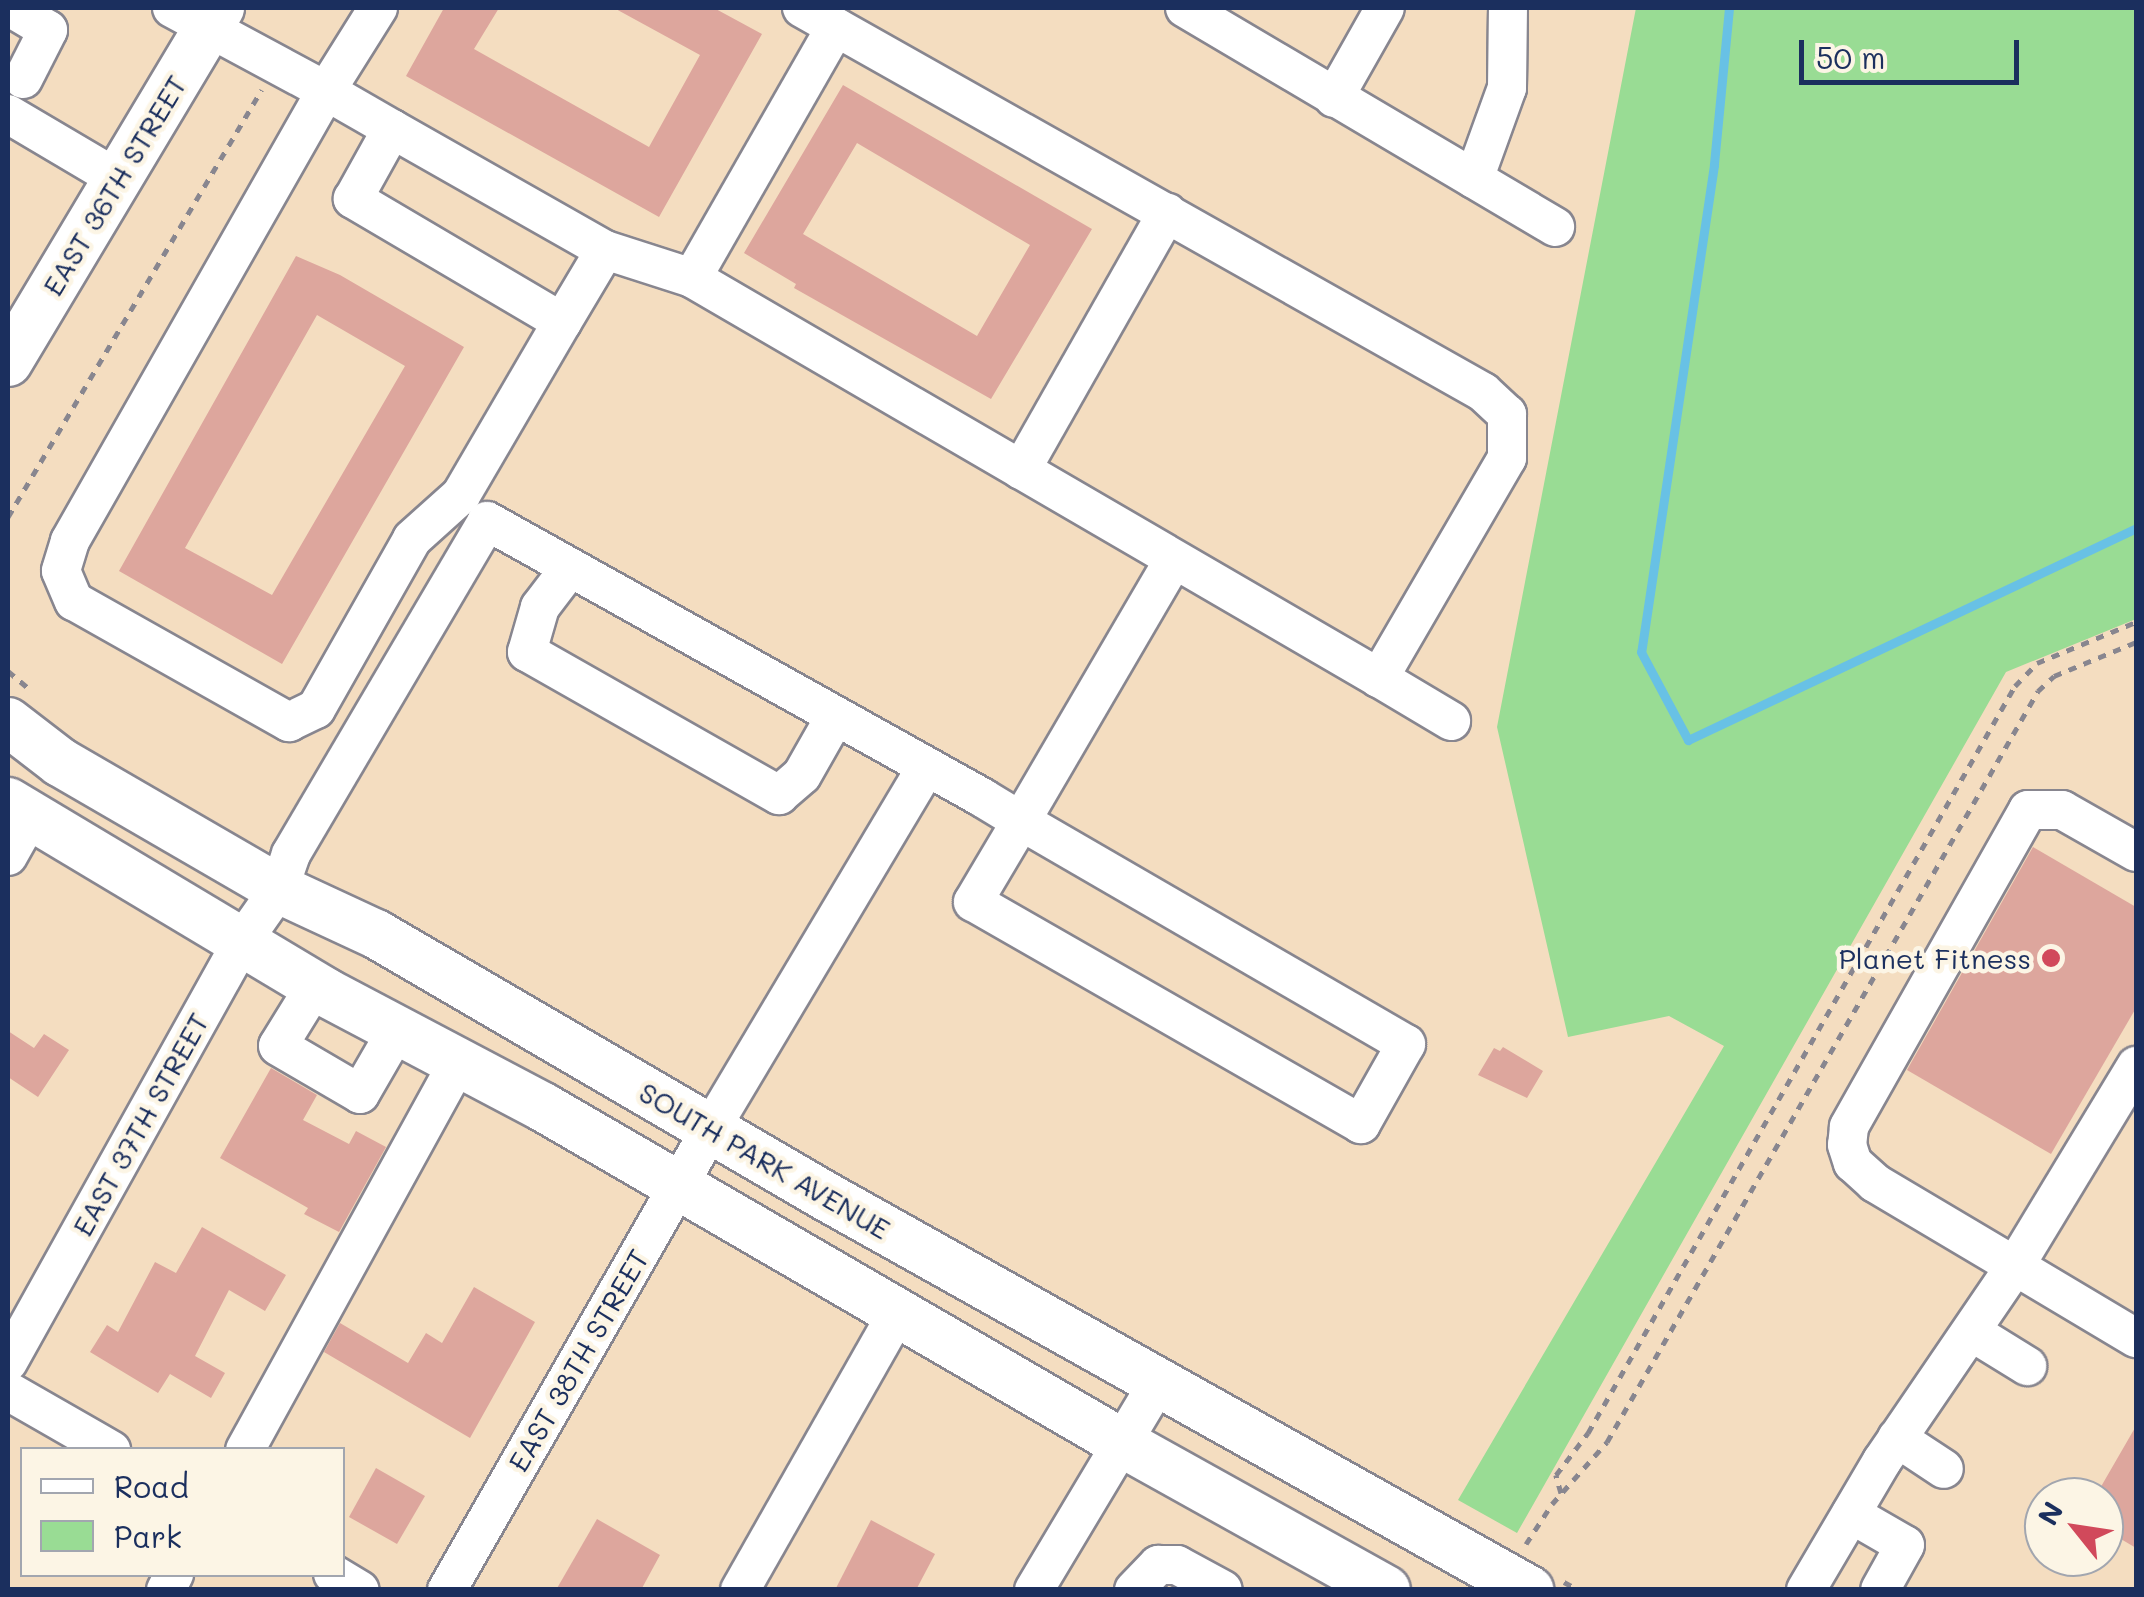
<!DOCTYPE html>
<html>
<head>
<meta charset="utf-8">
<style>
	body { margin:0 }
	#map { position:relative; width:2144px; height:1597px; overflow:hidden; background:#f4ddc0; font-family:Mali,sans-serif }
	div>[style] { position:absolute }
	.green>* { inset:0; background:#99dc94 }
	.stream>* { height:9px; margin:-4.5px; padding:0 4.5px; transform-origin:4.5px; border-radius:4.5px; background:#68c1e5 }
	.building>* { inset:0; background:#dda69d }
	.path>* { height:5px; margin-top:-2.5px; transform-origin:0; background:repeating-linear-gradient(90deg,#88868f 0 8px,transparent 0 16px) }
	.roads { filter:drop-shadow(2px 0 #88868f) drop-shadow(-2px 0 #88868f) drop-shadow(0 2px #88868f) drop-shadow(0 -2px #88868f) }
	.minor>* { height:38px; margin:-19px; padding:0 19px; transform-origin:19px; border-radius:19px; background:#fff }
	.major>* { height:48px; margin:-24px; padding:0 24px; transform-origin:24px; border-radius:24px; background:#fff }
	.dots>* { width:28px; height:28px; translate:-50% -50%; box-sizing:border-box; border:5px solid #fcf5e5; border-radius:50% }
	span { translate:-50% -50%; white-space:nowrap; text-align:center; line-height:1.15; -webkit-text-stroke:9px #fcf5e5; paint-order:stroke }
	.street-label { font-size:28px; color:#1b2f5e }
	.poi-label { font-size:28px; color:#1b2f5e }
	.right { translate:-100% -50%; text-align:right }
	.frame { position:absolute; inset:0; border:10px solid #1b2f5e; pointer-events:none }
	.legend { position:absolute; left:20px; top:1447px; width:325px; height:130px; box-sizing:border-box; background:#fcf5e5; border:2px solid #a2a6af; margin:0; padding:12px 18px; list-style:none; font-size:30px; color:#1b2f5e }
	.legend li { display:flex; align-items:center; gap:20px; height:50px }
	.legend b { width:50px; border:2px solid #a2a6af }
	.north { position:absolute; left:2024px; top:1477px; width:100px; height:100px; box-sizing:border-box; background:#fcf5e5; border:2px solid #a2a6af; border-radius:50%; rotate:300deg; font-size:28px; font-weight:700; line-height:40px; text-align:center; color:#1b2f5e }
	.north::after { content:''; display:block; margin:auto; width:35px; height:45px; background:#d1495b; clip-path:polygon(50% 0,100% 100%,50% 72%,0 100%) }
	.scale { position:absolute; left:1799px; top:40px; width:220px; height:45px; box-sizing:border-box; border:5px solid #1b2f5e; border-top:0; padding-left:12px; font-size:30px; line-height:35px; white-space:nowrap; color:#1b2f5e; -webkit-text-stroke:8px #fcf5e5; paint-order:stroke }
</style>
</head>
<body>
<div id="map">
	<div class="green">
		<i style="clip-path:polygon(1636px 8px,2136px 8px,2136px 619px,2006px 672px,1517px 1533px,1458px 1500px,1724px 1046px,1669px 1016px,1568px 1037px,1497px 727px)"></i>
	</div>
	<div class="stream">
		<i style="left:1729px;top:8px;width:158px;rotate:95.5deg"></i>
		<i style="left:1714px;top:165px;width:492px;rotate:98.5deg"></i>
		<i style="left:1641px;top:652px;width:100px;rotate:61.9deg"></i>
		<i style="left:1688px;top:740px;width:496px;rotate:-25.3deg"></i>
	</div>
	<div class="building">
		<i style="clip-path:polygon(444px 8px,499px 8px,474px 49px,649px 147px,700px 55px,614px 8px,714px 8px,762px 34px,659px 217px,406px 76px)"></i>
		<i style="clip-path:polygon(evenodd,843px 85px,1092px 229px,991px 399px,794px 288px,796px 284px,744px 253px,843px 85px,857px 143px,1030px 245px,977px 336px,803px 234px,857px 143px)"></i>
		<i style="clip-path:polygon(evenodd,296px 256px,340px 275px,464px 347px,282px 664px,119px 571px,296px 256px,317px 315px,405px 366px,272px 595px,185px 548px,317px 315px)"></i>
		<i style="clip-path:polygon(2033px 847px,2136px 907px,2136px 1008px,2051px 1154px,1907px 1070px)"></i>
		<i style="clip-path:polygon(8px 1031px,34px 1048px,44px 1034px,69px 1050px,38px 1097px,8px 1077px)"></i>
		<i style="clip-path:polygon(1503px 1047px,1543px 1071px,1527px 1098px,1478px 1075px,1494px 1048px,1500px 1051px)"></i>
		<i style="clip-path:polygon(271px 1068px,317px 1095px,303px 1120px,349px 1144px,356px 1131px,386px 1147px,339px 1232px,304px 1214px,308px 1208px,220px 1158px)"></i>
		<i style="clip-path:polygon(202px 1227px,286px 1275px,265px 1311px,229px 1290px,195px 1356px,225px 1373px,211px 1398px,170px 1374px,158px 1393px,90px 1352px,107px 1325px,118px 1332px,155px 1262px,176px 1273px)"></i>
		<i style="clip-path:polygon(474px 1287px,535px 1322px,470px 1438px,324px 1352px,340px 1323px,408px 1363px,426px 1333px,442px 1343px)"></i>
		<i style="clip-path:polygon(2136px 1426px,2136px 1548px,2104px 1529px,2104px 1497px,2095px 1497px)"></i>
		<i style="clip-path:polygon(376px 1468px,425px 1496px,397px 1544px,349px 1517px)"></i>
		<i style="clip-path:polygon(597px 1519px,660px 1555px,641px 1590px,556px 1590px)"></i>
		<i style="clip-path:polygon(871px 1520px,935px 1554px,916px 1590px,835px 1590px)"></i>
	</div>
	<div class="path">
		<i style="left:8px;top:517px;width:497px;rotate:-59.3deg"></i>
		<i style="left:8px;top:671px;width:26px;rotate:40deg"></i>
		<i style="left:1561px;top:1493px;width:19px;rotate:-106deg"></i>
		<i style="left:1556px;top:1475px;width:53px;rotate:-52.7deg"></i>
		<i style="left:1588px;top:1433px;width:860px;rotate:-60.25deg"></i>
		<i style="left:2015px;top:686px;width:32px;rotate:-46deg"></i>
		<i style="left:2037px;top:663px;width:107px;rotate:-22.5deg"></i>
		<i style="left:1526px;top:1544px;width:48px;rotate:-57deg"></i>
		<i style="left:1552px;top:1504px;width:83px;rotate:-48.4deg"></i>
		<i style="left:1607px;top:1442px;width:866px;rotate:-60.15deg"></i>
		<i style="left:2038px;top:691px;width:22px;rotate:-43deg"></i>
		<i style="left:2054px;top:676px;width:89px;rotate:-22.5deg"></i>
		<i style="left:1564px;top:1582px;width:17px;rotate:28deg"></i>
	</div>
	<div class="roads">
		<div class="minor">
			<i style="left:11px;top:8px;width:43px;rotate:30.7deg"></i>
			<i style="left:48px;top:30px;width:55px;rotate:117deg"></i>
			<i style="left:172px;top:8px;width:175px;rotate:28.3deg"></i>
			<i style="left:326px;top:91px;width:518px;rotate:119.64deg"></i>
			<i style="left:70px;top:541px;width:31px;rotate:107deg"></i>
			<i style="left:61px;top:571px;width:33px;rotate:67deg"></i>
			<i style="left:74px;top:601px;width:247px;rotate:29.4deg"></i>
			<i style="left:289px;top:722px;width:30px;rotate:-26deg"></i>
			<i style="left:316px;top:709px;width:195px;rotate:-60.5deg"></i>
			<i style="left:412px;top:539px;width:66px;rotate:-41.9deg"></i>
			<i style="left:461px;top:495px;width:200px;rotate:-59.7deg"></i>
			<i style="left:562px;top:322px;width:243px;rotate:-149.5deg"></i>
			<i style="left:353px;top:199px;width:80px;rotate:-60.9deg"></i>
			<i style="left:392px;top:129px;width:245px;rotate:29.6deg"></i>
			<i style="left:605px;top:250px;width:84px;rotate:120.8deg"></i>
			<i style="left:378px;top:8px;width:98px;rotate:122.1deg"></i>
			<i style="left:326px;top:91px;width:76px;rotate:29.9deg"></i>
			<i style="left:802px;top:8px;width:782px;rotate:29.42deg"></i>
			<i style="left:1483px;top:392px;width:33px;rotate:43deg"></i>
			<i style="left:1507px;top:414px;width:44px;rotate:90deg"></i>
			<i style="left:1507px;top:458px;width:255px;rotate:120.2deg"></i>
			<i style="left:1379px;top:678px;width:84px;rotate:30.8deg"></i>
			<i style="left:1185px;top:8px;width:430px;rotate:30.6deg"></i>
			<i style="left:1334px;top:98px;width:103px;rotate:-60.5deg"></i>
			<i style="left:8px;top:114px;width:128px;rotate:30.6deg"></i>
			<i style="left:1474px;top:179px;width:97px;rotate:-70.1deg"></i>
			<i style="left:1507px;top:88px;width:80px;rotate:-89.3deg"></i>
			<i style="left:605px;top:250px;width:91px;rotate:17.8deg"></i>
			<i style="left:692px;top:278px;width:795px;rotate:30.21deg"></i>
			<i style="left:692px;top:278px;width:289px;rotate:-60.2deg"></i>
			<i style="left:1021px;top:470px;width:296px;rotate:-60.4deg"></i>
			<i style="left:569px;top:569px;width:48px;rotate:127.3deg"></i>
			<i style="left:540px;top:607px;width:47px;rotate:106.1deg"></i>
			<i style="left:527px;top:652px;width:290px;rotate:29.6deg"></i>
			<i style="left:779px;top:795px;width:30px;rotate:-41deg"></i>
			<i style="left:802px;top:775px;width:67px;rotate:-60.4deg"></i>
			<i style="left:2136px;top:852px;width:85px;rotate:-150.4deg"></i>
			<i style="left:2062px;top:810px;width:34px;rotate:180deg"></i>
			<i style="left:2028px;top:810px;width:364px;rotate:119.5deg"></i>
			<i style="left:1849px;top:1127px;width:18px;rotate:96deg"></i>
			<i style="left:1847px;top:1145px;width:19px;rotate:72deg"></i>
			<i style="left:1853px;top:1163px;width:30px;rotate:42deg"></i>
			<i style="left:1875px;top:1183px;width:163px;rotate:30.7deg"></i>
			<i style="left:2015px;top:1266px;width:234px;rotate:-58.8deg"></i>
			<i style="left:8px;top:856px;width:45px;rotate:-60.6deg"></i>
			<i style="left:315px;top:986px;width:70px;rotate:121.7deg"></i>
			<i style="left:278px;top:1046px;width:95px;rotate:30.3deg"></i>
			<i style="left:360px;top:1094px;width:74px;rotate:-60deg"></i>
			<i style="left:1972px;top:1332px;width:65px;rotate:31.7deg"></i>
			<i style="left:8px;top:1362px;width:479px;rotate:-60.9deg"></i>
			<i style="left:241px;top:943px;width:66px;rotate:-54.9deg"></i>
			<i style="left:279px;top:889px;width:37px;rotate:-71deg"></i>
			<i style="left:291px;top:854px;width:386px;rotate:-59.5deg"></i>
			<i style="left:487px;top:521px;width:568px;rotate:29.18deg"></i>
			<i style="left:983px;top:798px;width:44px;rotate:31.2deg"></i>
			<i style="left:1021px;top:821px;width:445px;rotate:30.1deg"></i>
			<i style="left:1406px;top:1044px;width:92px;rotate:119.4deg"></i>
			<i style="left:1361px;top:1124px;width:447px;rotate:-150.2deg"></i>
			<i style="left:973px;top:902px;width:94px;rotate:-59.3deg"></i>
			<i style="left:1021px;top:821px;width:301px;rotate:-59.7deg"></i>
			<i style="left:8px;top:1391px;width:119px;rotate:29.8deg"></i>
			<i style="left:1897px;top:1438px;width:56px;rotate:33.4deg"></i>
			<i style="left:245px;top:1450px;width:443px;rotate:-61.2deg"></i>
			<i style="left:1851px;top:1514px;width:62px;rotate:29.9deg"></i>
			<i style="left:1905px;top:1545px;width:51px;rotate:119.1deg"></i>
			<i style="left:333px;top:1574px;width:31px;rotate:31deg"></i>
			<i style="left:166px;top:1590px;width:18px;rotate:-63deg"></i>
			<i style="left:447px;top:1590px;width:530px;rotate:-60.24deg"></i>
			<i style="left:710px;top:1130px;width:422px;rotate:-59.2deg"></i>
			<i style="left:740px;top:1590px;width:322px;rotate:-60.4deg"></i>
			<i style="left:1034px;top:1590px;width:244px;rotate:-59.1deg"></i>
			<i style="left:1134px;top:1590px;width:35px;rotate:-46deg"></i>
			<i style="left:1158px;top:1565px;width:19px"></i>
			<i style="left:1177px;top:1565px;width:52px;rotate:28.5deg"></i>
			<i style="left:1806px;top:1590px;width:150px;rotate:-59.5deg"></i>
			<i style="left:1882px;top:1461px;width:236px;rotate:-55.7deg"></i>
			<i style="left:2015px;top:1266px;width:141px;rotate:30.8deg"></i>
		</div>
		<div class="major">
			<i style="left:8px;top:362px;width:413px;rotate:-59.1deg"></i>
			<i style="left:8px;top:722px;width:66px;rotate:37.6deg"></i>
			<i style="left:60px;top:762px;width:253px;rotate:30.1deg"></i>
			<i style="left:279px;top:889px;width:107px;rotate:24.9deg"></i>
			<i style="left:376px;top:934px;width:522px;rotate:30.25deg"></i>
			<i style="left:827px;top:1197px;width:805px;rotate:29.24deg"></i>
			<i style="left:8px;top:802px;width:370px;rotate:30.9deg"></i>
			<i style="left:325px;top:992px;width:246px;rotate:27.8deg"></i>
			<i style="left:543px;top:1107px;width:669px;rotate:30.13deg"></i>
			<i style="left:1122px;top:1443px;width:302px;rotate:29.1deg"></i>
		</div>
	</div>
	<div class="dots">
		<i style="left:2051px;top:958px;background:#d1495b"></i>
	</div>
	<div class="street-label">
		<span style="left:114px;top:185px;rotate:-59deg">EAST 36TH STREET</span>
		<span style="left:140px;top:1124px;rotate:-61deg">EAST 37TH STREET</span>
		<span style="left:765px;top:1160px;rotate:30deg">SOUTH PARK AVENUE</span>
		<span style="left:578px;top:1360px;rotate:-60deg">EAST 38TH STREET</span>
	</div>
	<div class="poi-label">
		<span class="right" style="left:2031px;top:958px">Planet Fitness</span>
	</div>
	<div class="frame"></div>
	<ul class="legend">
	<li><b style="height:12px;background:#fff"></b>Road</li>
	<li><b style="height:28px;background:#99dc94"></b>Park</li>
	</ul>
	<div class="north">N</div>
	<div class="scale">50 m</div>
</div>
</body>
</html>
